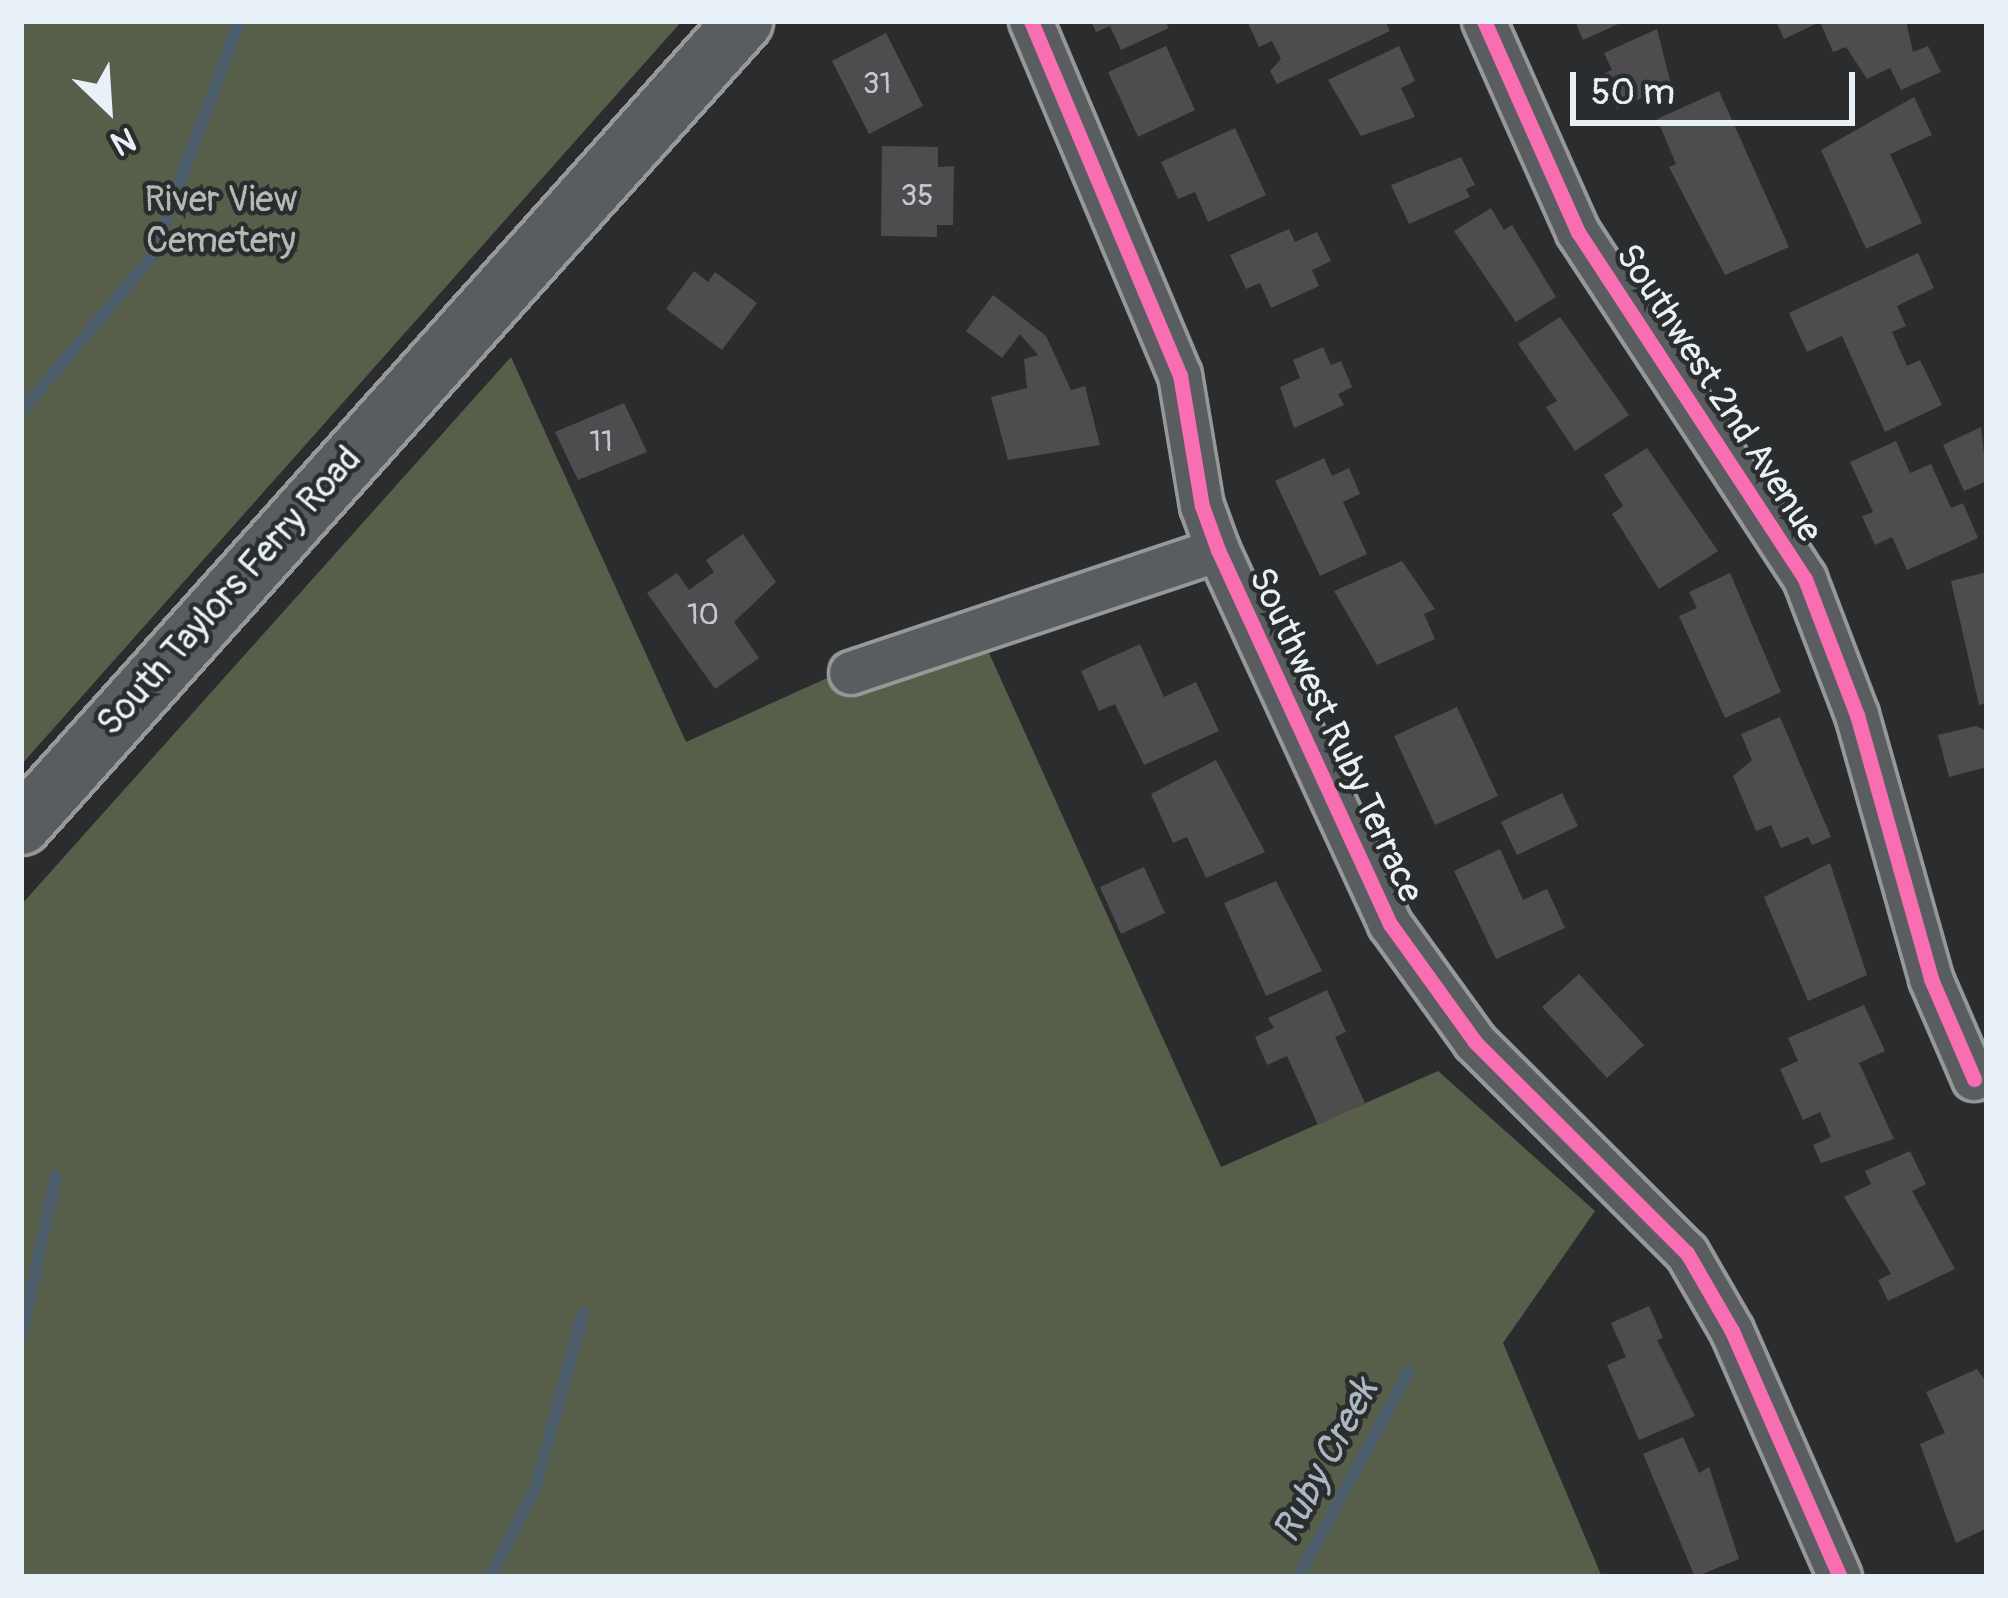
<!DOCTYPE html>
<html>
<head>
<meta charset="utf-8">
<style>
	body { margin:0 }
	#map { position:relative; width:2008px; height:1598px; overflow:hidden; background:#2b2c2d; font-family:Pangolin,sans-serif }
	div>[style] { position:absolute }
	.green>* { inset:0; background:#575f4a }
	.stream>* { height:12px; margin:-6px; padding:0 6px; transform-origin:6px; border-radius:6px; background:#4c5d6c }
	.building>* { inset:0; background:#4e4c4f }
	.roads { filter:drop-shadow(3px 0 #96989a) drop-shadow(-3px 0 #96989a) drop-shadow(0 3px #96989a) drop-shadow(0 -3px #96989a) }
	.street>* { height:42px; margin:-21px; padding:0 21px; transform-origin:21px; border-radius:21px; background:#5a5d60 }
	.secondary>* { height:57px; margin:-28.5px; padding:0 28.5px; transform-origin:28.5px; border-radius:28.5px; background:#5a5d60 }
	.cycleway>* { height:15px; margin:-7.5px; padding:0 7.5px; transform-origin:7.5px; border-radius:7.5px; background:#f96db3 }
	span { translate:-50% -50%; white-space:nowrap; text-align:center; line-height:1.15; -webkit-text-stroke:9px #2a2d2e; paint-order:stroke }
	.number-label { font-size:30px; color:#c2c8ce }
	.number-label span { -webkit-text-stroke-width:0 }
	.park-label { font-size:36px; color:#b1bab4 }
	.street-label { font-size:36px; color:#e8f1f8 }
	.water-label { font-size:39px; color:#abb8c2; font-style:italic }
	.frame { position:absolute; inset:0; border:24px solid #e8f1f8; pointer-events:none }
	.north { position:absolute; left:48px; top:48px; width:120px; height:120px; -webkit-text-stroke:9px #2a2d2e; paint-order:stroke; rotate:155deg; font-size:33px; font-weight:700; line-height:48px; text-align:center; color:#e8f1f8 }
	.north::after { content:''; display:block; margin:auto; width:42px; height:54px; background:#e8f1f8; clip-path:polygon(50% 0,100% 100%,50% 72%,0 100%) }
	.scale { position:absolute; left:1570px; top:72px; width:285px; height:54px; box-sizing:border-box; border:6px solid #e8f1f8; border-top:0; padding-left:15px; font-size:36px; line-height:42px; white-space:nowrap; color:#e8f1f8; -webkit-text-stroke:9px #2a2d2e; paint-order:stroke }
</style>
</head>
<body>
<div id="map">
	<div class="green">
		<i style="clip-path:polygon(21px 21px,682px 21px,21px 765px)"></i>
		<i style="clip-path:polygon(511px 357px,686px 742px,971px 613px,1221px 1167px,1438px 1071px,1595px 1211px,1503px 1343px,1602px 1577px,21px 1577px,21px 905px)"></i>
	</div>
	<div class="stream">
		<i style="left:21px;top:412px;width:205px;rotate:-49.9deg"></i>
		<i style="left:153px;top:255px;width:249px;rotate:-69.8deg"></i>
		<i style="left:21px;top:1337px;width:164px;rotate:-77.7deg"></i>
		<i style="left:490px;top:1577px;width:99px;rotate:-62.9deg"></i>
		<i style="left:535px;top:1489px;width:182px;rotate:-74.7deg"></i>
		<i style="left:1298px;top:1577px;width:232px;rotate:-61.7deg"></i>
	</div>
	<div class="building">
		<i style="clip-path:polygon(1091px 21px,1165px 21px,1169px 28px,1121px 50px,1110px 26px,1096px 32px)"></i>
		<i style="clip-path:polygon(1247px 21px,1385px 21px,1390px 31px,1277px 84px,1270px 71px,1281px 59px,1272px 41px,1259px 47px)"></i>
		<i style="clip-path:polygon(1575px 21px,1625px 21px,1583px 40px)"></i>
		<i style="clip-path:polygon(1776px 21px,1906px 21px,1913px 52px,1928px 46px,1941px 72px,1901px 90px,1890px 68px,1867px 79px,1846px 47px,1833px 52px,1820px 22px,1784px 39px)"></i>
		<i style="clip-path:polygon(1657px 29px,1671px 85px,1617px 109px,1601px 75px,1612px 70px,1604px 53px)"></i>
		<i style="clip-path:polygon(886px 33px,923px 106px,869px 134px,832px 61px)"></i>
		<i style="clip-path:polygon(1166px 46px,1195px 110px,1138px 137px,1108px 72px)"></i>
		<i style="clip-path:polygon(1399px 46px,1415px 81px,1401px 88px,1415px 117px,1361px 136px,1328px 80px)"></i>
		<i style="clip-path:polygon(1719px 91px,1789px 247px,1725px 275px,1669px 167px,1676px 164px,1657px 119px)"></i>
		<i style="clip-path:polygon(1914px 97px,1932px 135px,1890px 154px,1922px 223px,1866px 249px,1821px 150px)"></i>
		<i style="clip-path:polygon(1235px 128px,1266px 195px,1208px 222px,1195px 192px,1178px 199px,1161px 162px)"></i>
		<i style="clip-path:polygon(882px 146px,938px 147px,938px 167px,954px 166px,953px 225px,937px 225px,937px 237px,881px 236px)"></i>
		<i style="clip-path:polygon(1461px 157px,1475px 185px,1466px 189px,1470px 197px,1409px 224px,1391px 185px)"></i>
		<i style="clip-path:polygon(1491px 208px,1504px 230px,1512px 225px,1556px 297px,1516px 322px,1454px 231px)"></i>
		<i style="clip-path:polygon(1289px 229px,1295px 242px,1317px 232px,1331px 261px,1312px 270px,1319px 286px,1271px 308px,1260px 283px,1246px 289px,1230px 255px)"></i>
		<i style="clip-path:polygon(1918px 253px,1934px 288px,1897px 306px,1906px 326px,1892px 332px,1907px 366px,1920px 360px,1942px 405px,1885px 432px,1842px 336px,1807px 352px,1789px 313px)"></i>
		<i style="clip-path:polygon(694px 271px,708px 282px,715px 272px,757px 303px,722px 350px,666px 309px)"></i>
		<i style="clip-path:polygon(993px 295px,1046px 336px,1071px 390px,1085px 386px,1100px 445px,1008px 460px,991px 397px,1027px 388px,1024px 359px,1038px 355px,1020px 334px,1002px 358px,966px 331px)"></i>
		<i style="clip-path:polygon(1560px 317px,1629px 415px,1575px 451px,1546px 407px,1557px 401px,1518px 344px)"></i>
		<i style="clip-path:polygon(1323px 347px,1331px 365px,1341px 361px,1352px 387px,1338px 394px,1344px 405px,1294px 428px,1280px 387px,1300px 378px,1293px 360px)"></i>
		<i style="clip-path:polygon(624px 403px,647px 452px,578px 480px,555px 432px)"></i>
		<i style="clip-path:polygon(1981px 427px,1987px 481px,1964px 491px,1943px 445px)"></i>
		<i style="clip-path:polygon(1896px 441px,1910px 473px,1931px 464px,1951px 508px,1963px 503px,1978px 538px,1907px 570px,1892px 537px,1875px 545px,1862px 516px,1873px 512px,1850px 462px)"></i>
		<i style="clip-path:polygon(1647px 448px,1718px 551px,1659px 589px,1612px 514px,1623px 506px,1604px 475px)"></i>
		<i style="clip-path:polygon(1324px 458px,1332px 476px,1349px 468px,1360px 494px,1343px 502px,1367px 554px,1320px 576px,1275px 481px)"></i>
		<i style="clip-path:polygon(743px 534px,776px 582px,734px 622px,759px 658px,715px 689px,647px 593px,677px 573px,689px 590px,714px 572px,706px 560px)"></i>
		<i style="clip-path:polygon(1402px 561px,1435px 609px,1424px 614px,1435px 639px,1377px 665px,1334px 591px)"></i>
		<i style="clip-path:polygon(1987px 572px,1987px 703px,1979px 705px,1951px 581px)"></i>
		<i style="clip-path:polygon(1730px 573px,1781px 692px,1725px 718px,1679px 616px,1697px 608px,1689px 592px)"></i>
		<i style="clip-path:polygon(1140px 644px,1164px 697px,1196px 682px,1219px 731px,1144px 765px,1115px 704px,1099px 711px,1081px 671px)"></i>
		<i style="clip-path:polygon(1457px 707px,1498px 796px,1435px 825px,1394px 736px)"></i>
		<i style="clip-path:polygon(1780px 717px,1831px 837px,1812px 845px,1808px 837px,1781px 848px,1771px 825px,1756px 831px,1733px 776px,1752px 760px,1741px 734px)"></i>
		<i style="clip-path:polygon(1976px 726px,1987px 731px,1987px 767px,1949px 777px,1938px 735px)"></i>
		<i style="clip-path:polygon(1216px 760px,1265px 852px,1206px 878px,1187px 837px,1173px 843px,1151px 794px)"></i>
		<i style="clip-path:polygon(1562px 793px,1578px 826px,1517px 855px,1501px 822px)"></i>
		<i style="clip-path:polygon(1500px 849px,1523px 900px,1547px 889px,1565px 928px,1496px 959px,1454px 871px)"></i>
		<i style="clip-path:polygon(1830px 863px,1867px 975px,1808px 1001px,1764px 897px)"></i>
		<i style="clip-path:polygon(1144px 867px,1165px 913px,1121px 934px,1100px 887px)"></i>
		<i style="clip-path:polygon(1276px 881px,1322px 971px,1266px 996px,1224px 903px)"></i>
		<i style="clip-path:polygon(1579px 974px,1644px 1045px,1607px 1078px,1542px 1007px)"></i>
		<i style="clip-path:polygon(1327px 990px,1346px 1032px,1335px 1037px,1365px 1103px,1318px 1125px,1287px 1056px,1267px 1065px,1255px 1037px,1274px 1028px,1268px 1018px)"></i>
		<i style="clip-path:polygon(1864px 1005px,1885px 1051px,1859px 1063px,1894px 1139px,1821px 1163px,1813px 1145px,1831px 1137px,1820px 1112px,1803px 1120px,1780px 1069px,1798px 1061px,1788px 1038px)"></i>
		<i style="clip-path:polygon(1910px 1151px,1926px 1184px,1912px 1191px,1955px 1269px,1888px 1301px,1878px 1280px,1891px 1274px,1844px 1197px,1871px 1184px,1865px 1171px)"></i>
		<i style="clip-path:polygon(1649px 1306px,1663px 1338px,1657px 1340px,1695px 1416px,1639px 1440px,1607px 1365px,1626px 1357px,1611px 1323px)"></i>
		<i style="clip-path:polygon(1977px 1369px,1987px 1383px,1987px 1528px,1956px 1543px,1920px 1444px,1945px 1433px,1926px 1392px)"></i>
		<i style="clip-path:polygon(1683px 1437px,1699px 1473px,1709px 1467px,1739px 1559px,1695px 1577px,1643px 1454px)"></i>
	</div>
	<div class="roads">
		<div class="street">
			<i style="left:1031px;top:21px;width:384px;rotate:67.2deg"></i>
			<i style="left:1180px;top:375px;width:133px;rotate:80.5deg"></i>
			<i style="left:1202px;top:506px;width:47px;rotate:70deg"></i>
			<i style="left:1218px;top:550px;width:412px;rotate:65.3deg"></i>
			<i style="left:1390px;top:924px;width:145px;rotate:54.2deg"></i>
			<i style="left:1475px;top:1042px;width:299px;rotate:44.9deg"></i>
			<i style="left:1687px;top:1253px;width:90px;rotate:60deg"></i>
			<i style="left:1732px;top:1331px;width:269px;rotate:66.3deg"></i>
			<i style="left:1484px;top:21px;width:231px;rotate:66deg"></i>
			<i style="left:1578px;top:232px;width:415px;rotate:56.8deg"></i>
			<i style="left:1805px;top:579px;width:146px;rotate:69.1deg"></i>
			<i style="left:1857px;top:715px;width:274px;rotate:74.3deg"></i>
			<i style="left:1931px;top:979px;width:109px;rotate:66.7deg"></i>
			<i style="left:851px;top:673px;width:387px;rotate:-18.5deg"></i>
		</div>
		<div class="secondary">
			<i style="left:21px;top:825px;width:1081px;rotate:-48.08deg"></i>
		</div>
	</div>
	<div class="cycleway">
		<i style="left:1031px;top:21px;width:384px;rotate:67.2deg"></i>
		<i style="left:1180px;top:375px;width:133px;rotate:80.5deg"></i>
		<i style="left:1202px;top:506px;width:47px;rotate:70deg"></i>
		<i style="left:1218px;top:550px;width:412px;rotate:65.3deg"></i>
		<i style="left:1390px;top:924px;width:145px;rotate:54.2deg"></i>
		<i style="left:1475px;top:1042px;width:299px;rotate:44.9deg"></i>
		<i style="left:1687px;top:1253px;width:90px;rotate:60deg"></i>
		<i style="left:1732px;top:1331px;width:269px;rotate:66.3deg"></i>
		<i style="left:1484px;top:21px;width:231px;rotate:66deg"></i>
		<i style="left:1578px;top:232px;width:415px;rotate:56.8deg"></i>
		<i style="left:1805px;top:579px;width:146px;rotate:69.1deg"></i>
		<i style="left:1857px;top:715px;width:274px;rotate:74.3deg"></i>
		<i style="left:1931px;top:979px;width:109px;rotate:66.7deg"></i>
	</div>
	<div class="number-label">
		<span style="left:877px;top:84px">31</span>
		<span style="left:917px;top:196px">35</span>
		<span style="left:601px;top:442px">11</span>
		<span style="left:703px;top:615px">10</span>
	</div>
	<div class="park-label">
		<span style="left:221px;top:220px">River View<br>Cemetery</span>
	</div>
	<div class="street-label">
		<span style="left:1719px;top:393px;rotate:57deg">Southwest 2nd Avenue</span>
		<span style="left:229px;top:591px;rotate:-48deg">South Taylors Ferry Road</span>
		<span style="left:1336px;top:735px;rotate:65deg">Southwest Ruby Terrace</span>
	</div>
	<div class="water-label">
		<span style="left:1326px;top:1461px;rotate:-62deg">Ruby Creek</span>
	</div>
	<div class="frame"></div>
	<div class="north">N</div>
	<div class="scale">50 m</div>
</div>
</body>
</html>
